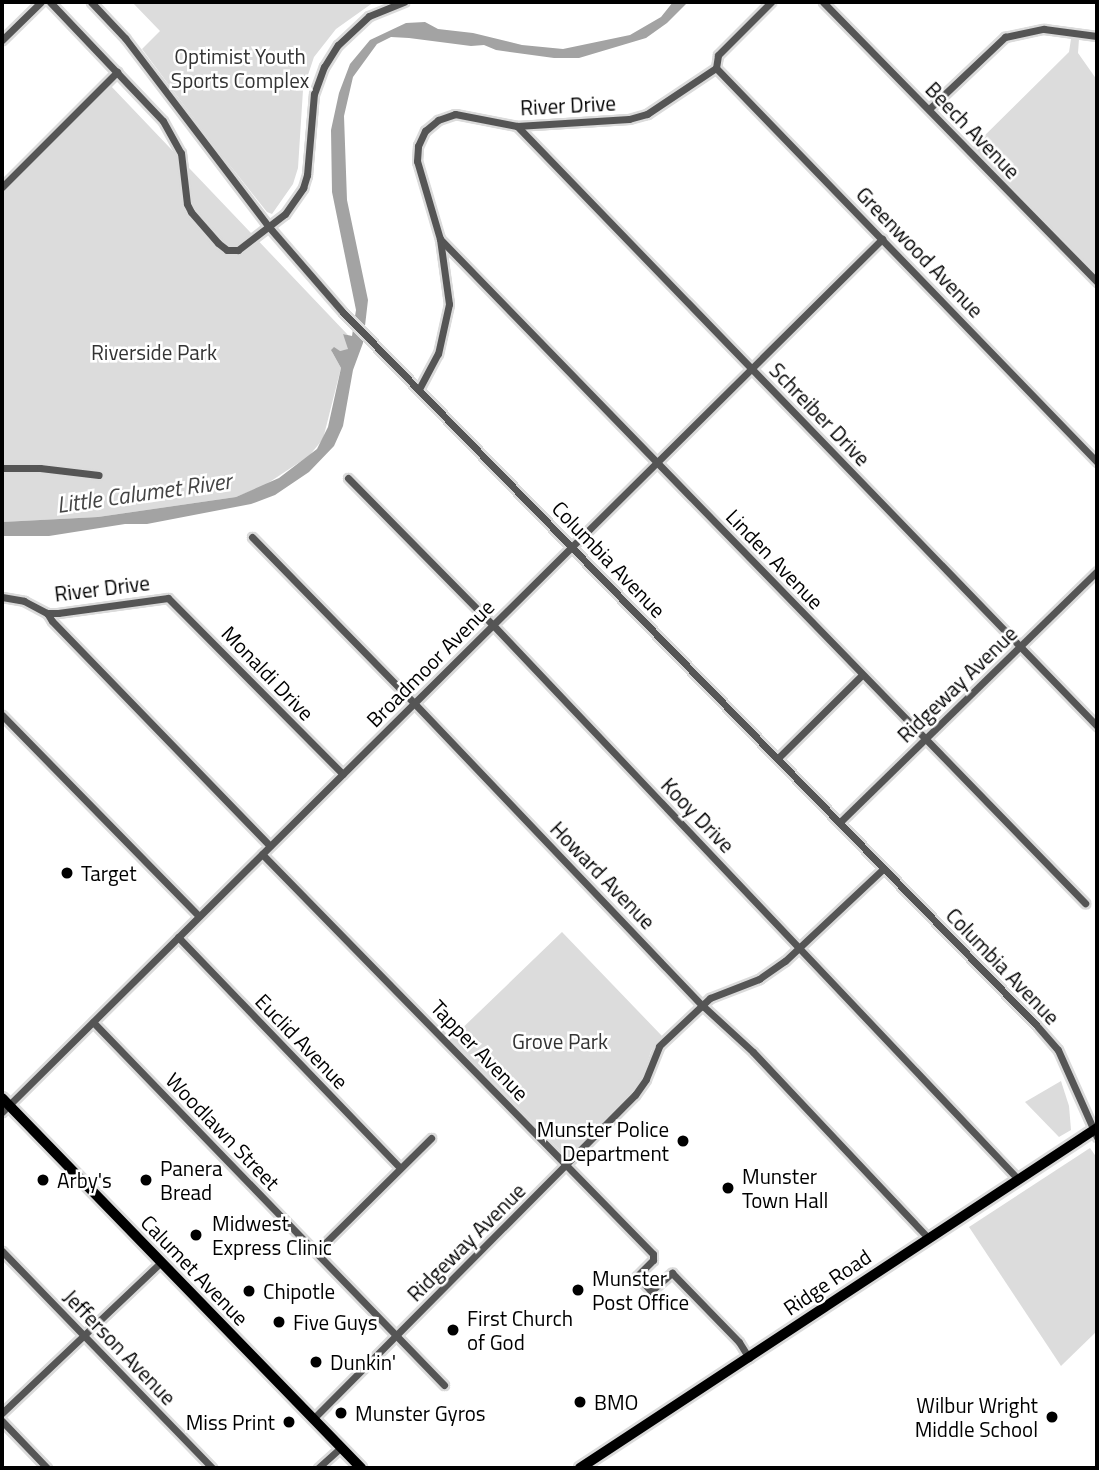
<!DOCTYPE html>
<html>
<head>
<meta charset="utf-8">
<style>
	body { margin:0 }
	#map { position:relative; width:1099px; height:1470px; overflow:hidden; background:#fff; font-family:"Titillium Web",sans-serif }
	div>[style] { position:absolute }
	.green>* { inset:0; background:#dcdcdc }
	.water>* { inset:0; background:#a3a3a3 }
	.roads { filter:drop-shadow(2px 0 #dbdbdb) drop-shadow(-2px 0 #dbdbdb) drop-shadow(0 2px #dbdbdb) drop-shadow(0 -2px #dbdbdb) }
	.minor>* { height:7px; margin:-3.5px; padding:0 3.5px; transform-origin:3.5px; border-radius:3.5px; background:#555 }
	.major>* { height:10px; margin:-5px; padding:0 5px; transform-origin:5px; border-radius:5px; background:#000 }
	.dots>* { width:19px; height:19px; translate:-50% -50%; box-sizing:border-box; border:4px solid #fff; border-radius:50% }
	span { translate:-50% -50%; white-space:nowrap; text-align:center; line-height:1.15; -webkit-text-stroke:5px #fff; paint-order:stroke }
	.park-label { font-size:21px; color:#333 }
	.street-label { font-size:21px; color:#000 }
	.poi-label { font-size:21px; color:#000 }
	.left { translate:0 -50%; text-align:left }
	.right { translate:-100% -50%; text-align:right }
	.water-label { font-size:23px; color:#444; font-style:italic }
	.frame { position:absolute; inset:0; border:4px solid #000; pointer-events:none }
</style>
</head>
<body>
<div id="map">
	<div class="green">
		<i style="clip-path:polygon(132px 2px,374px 2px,336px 29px,314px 57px,303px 90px,298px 168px,293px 184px,272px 214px,267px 212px,216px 148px,142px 49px,160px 31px)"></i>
		<i style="clip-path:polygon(1071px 39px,1079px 39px,1078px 53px,1097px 80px,1097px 276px,972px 148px,1069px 52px)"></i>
		<i style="clip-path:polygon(110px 85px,348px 335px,343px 334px,349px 347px,347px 350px,332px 352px,341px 368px,323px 439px,309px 456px,265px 485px,236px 497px,98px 517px,2px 522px,2px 193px)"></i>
		<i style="clip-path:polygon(562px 932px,662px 1036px,651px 1051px,640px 1087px,567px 1157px,451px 1039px)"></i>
		<i style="clip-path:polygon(1061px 1081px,1069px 1106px,1071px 1130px,1059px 1137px,1025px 1102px)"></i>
		<i style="clip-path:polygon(1090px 1148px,1097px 1158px,1097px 1331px,1061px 1366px,969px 1227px)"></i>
	</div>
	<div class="water">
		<i style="clip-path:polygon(673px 2px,688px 2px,667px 23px,646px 38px,579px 58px,554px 58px,496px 50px,484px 45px,471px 46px,409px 38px,391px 37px,377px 44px,353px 77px,344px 116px,347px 200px,368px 300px,363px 343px,353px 370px,343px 426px,334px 446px,309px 472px,275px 495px,251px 504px,147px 524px,125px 524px,49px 536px,2px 536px,2px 522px,98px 517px,236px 497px,279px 478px,317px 449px,328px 427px,341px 368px,331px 350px,334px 347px,340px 351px,348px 349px,343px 334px,352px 336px,356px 310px,332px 192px,331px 130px,339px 93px,350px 64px,370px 40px,406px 23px,425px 22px,438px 29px,473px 33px,522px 45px,563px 49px,630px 35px,661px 17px)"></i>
	</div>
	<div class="roads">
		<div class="minor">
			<i style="left:50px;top:2px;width:164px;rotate:46.5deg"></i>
			<i style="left:163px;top:121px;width:37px;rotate:61deg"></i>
			<i style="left:181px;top:153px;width:51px;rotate:83.3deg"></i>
			<i style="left:187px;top:204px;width:9px;rotate:63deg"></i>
			<i style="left:191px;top:212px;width:41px;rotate:48.9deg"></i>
			<i style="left:218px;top:243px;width:11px;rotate:38deg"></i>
			<i style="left:227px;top:250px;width:11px"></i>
			<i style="left:238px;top:250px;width:59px;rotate:-37.5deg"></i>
			<i style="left:285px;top:214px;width:32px;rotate:-55deg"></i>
			<i style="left:303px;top:188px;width:14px;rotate:-73deg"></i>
			<i style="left:307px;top:175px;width:81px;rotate:-85.1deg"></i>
			<i style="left:314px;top:94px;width:29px;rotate:-70deg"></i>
			<i style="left:324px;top:67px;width:26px;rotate:-58deg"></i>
			<i style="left:338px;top:45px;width:42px;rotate:-43.1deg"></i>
			<i style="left:369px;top:16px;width:38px;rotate:-22deg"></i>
			<i style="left:91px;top:2px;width:50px;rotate:46.6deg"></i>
			<i style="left:125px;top:38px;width:238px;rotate:52.7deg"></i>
			<i style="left:269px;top:227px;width:110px;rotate:49.1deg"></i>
			<i style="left:341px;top:310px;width:1000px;rotate:45.81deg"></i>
			<i style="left:1038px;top:1027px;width:30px;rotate:49deg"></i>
			<i style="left:1058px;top:1050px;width:95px;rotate:65.9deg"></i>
			<i style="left:823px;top:2px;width:392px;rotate:45.6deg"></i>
			<i style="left:2px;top:40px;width:54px;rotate:-44.3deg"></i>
			<i style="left:716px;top:68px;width:548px;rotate:45.96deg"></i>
			<i style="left:929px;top:109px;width:105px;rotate:-43.5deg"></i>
			<i style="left:1005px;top:37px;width:40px;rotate:-12deg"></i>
			<i style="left:1044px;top:29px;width:53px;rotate:7.5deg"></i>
			<i style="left:517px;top:126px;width:835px;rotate:45.97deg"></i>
			<i style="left:2px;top:187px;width:163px;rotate:-45deg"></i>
			<i style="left:440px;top:239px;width:926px;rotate:45.83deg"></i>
			<i style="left:419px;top:389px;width:40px;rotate:-62deg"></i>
			<i style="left:438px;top:354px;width:51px;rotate:-77.6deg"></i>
			<i style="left:449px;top:304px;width:66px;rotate:-97.9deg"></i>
			<i style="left:440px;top:239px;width:81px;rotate:-106.4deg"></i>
			<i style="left:417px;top:161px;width:15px;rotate:-86deg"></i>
			<i style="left:418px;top:146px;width:17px;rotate:-65deg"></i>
			<i style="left:425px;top:131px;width:17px;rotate:-40deg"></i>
			<i style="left:438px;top:120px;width:18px;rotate:-19deg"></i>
			<i style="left:455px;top:114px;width:63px;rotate:11deg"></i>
			<i style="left:517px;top:126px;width:112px;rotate:-3.6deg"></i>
			<i style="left:629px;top:119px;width:19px;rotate:-16deg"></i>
			<i style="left:647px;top:114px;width:83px;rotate:-33.7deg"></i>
			<i style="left:716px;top:68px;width:13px;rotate:-81deg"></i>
			<i style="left:718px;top:55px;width:75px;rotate:-45deg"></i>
			<i style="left:2px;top:468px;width:38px"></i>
			<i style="left:40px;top:468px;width:59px;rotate:6.8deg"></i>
			<i style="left:348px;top:478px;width:206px;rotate:45.4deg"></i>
			<i style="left:493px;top:625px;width:763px;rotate:46.54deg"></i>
			<i style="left:252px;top:537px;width:232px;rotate:45.7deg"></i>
			<i style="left:414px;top:703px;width:419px;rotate:46.4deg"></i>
			<i style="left:703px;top:1006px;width:68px;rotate:42.6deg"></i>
			<i style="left:753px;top:1052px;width:255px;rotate:46.7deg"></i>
			<i style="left:2px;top:597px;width:22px;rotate:10deg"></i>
			<i style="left:24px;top:601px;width:26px;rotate:28deg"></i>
			<i style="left:47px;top:613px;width:11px"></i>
			<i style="left:58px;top:613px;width:111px;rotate:-7.8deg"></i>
			<i style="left:168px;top:598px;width:248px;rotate:45.2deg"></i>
			<i style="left:47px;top:613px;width:9px;rotate:58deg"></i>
			<i style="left:52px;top:621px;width:313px;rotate:45.9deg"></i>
			<i style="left:2px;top:715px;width:281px;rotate:45.6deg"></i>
			<i style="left:778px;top:758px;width:118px;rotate:-44.7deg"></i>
			<i style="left:840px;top:822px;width:359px;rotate:-44.3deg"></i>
			<i style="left:262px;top:854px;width:559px;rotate:45.65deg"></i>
			<i style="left:653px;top:1254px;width:6px;rotate:90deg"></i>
			<i style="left:653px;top:1260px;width:23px;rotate:135deg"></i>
			<i style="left:637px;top:1276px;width:21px;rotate:47deg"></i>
			<i style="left:651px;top:1291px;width:28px;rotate:-41deg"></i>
			<i style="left:672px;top:1273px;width:96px;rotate:45.8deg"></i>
			<i style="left:739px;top:1342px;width:19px;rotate:58deg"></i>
			<i style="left:178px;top:937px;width:320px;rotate:46.1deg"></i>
			<i style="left:93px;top:1022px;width:505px;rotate:45.96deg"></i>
			<i style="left:2px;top:1112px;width:1240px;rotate:-44.77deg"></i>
			<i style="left:2px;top:1251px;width:302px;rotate:45.9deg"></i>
			<i style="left:316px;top:1252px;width:162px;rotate:-44.7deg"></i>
			<i style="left:2px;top:1413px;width:219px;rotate:-43.5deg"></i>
			<i style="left:313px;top:1419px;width:457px;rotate:-45.2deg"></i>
			<i style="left:635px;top:1095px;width:19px;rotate:-55deg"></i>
			<i style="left:646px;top:1079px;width:35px;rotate:-68deg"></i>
			<i style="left:659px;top:1046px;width:70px;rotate:-43.3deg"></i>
			<i style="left:710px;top:998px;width:53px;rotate:-21.2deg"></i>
			<i style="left:759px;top:979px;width:32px;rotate:-35deg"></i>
			<i style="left:785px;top:961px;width:134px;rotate:-43.2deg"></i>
			<i style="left:2px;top:1421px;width:65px;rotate:46.2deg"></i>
			<i style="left:318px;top:1468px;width:31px;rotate:-42deg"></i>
		</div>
		<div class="major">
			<i style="left:2px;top:1098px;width:516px;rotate:45.86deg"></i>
			<i style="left:580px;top:1468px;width:619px;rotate:-33.33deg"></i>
		</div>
	</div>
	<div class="dots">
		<i style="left:67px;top:873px;background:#000"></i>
		<i style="left:683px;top:1141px;background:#000"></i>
		<i style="left:43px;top:1180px;background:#000"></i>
		<i style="left:146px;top:1180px;background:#000"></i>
		<i style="left:728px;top:1188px;background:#000"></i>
		<i style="left:196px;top:1235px;background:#000"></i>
		<i style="left:578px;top:1290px;background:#000"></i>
		<i style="left:249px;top:1291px;background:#000"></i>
		<i style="left:279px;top:1322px;background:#000"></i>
		<i style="left:453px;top:1330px;background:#000"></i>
		<i style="left:316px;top:1362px;background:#000"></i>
		<i style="left:580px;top:1402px;background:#000"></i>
		<i style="left:341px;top:1413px;background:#000"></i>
		<i style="left:1052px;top:1417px;background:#000"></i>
		<i style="left:289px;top:1422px;background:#000"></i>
	</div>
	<div class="park-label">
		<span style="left:240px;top:68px">Optimist Youth<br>Sports Complex</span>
		<span style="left:154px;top:352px">Riverside Park</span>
		<span style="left:560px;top:1041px">Grove Park</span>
	</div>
	<div class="street-label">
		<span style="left:568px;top:105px;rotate:-3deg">River Drive</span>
		<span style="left:973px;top:130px;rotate:46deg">Beech Avenue</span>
		<span style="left:920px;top:252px;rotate:46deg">Greenwood Avenue</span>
		<span style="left:820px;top:414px;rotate:46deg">Schreiber Drive</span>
		<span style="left:609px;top:559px;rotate:46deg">Columbia Avenue</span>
		<span style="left:775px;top:559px;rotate:46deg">Linden Avenue</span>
		<span style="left:102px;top:588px;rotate:-7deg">River Drive</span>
		<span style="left:430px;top:663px;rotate:-45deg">Broadmoor Avenue</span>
		<span style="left:268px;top:673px;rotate:46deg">Monaldi Drive</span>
		<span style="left:957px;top:684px;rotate:-44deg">Ridgeway Avenue</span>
		<span style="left:698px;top:815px;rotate:46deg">Kooy Drive</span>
		<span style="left:603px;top:875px;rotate:46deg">Howard Avenue</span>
		<span style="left:1003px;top:966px;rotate:46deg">Columbia Avenue</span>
		<span style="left:302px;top:1041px;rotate:46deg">Euclid Avenue</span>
		<span style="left:480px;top:1050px;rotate:46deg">Tapper Avenue</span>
		<span style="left:223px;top:1131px;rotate:46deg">Woodlawn Street</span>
		<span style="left:466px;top:1242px;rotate:-45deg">Ridgeway Avenue</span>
		<span style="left:195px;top:1270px;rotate:46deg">Calumet Avenue</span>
		<span style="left:827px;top:1282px;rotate:-34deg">Ridge Road</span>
		<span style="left:120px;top:1347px;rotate:46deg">Jefferson Avenue</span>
	</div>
	<div class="poi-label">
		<span class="left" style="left:81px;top:873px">Target</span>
		<span class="right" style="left:669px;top:1141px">Munster Police<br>Department</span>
		<span class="left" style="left:160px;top:1180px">Panera<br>Bread</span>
		<span class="left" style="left:742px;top:1188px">Munster<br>Town Hall</span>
		<span class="left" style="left:57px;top:1180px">Arby's</span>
		<span class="left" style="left:212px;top:1235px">Midwest<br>Express Clinic</span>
		<span class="left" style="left:592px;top:1290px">Munster<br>Post Office</span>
		<span class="left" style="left:263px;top:1291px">Chipotle</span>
		<span class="left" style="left:467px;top:1330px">First Church<br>of God</span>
		<span class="left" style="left:293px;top:1322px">Five Guys</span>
		<span class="left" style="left:330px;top:1362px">Dunkin'</span>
		<span class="left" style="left:594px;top:1402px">BMO</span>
		<span class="right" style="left:1038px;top:1417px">Wilbur Wright<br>Middle School</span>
		<span class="left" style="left:355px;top:1413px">Munster Gyros</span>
		<span class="right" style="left:275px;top:1422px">Miss Print</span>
	</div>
	<div class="water-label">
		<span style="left:144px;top:493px;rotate:-8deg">Little Calumet River</span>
	</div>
	<div class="frame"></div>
</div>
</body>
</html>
